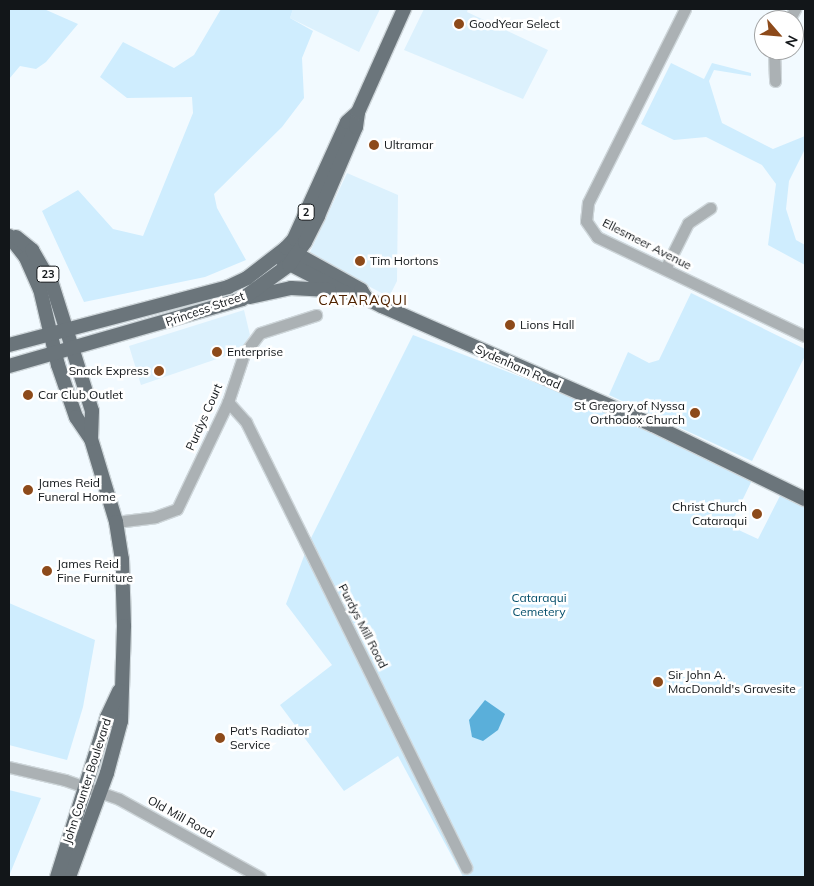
<!DOCTYPE html>
<html>
<head>
<meta charset="utf-8">
<style>
	body { margin:0 }
	#map { position:relative; width:814px; height:886px; overflow:hidden; background:#f2faff; font-family:Mulish,sans-serif }
	div>[style] { position:absolute }
	.built>* { inset:0; background:#dcf1fd }
	.green>* { inset:0; background:#cfedfe }
	.water>* { inset:0; background:#5aafda }
	.roads { filter:drop-shadow(1px 0 #ced6da) drop-shadow(-1px 0 #ced6da) drop-shadow(0 1px #ced6da) drop-shadow(0 -1px #ced6da) }
	.minor>* { height:11px; margin:-5.5px; padding:0 5.5px; transform-origin:5.5px; border-radius:5.5px; background:#abb1b4 }
	.major>* { height:14px; margin:-7px; padding:0 7px; transform-origin:7px; border-radius:7px; background:#6b757b }
	.dots>* { width:14px; height:14px; translate:-50% -50%; box-sizing:border-box; border:2px solid #fff; border-radius:50% }
	span { translate:-50% -50%; white-space:nowrap; text-align:center; line-height:1.15; -webkit-text-stroke:5px #fff; paint-order:stroke }
	.shield-label span { padding:1px 4px; background:#fff; border:1px solid; border-radius:4px; -webkit-text-stroke-width:0 }
	.shield-label { font-size:11px; color:#121619; font-weight:700 }
	.poi-label { font-size:12px; color:#121619 }
	.left { translate:0 -50%; text-align:left }
	.right { translate:-100% -50%; text-align:right }
	.street-label { font-size:12px; color:#121619 }
	.park-label { font-size:12px; color:#054f6b }
	.neighbourhood-label { font-size:14px; color:#502300; letter-spacing:1px }
	.frame { position:absolute; inset:0; border:10px solid #121619; pointer-events:none }
	.north { position:absolute; left:754px; top:10px; width:50px; height:50px; box-sizing:border-box; background:#fff; border:1px solid #a0a2a3; border-radius:50%; rotate:117deg; font-size:14px; font-weight:700; line-height:20px; text-align:center; color:#121619 }
	.north::after { content:''; display:block; margin:auto; width:18px; height:22px; background:#8d4a1a; clip-path:polygon(50% 0,100% 100%,50% 72%,0 100%) }
</style>
</head>
<body>
<div id="map">
	<div class="built">
		<i style="clip-path:polygon(293px 9px,380px 9px,359px 52px,290px 18px)"></i>
		<i style="clip-path:polygon(424px 9px,468px 9px,467px 12px,548px 50px,523px 99px,404px 50px)"></i>
		<i style="clip-path:polygon(347px 173px,398px 195px,397px 281px,389px 297px,314px 257px,310px 252px)"></i>
		<i style="clip-path:polygon(244px 310px,250px 335px,240px 351px,141px 385px,129px 346px)"></i>
	</div>
	<div class="green">
		<i style="clip-path:polygon(9px 9px,44px 9px,78px 24px,46px 62px,36px 69px,20px 66px,9px 79px)"></i>
		<i style="clip-path:polygon(221px 9px,293px 9px,290px 18px,313px 31px,302px 58px,304px 98px,282px 127px,214px 194px,217px 208px,246px 260px,205px 277px,84px 302px,42px 211px,78px 190px,113px 229px,143px 236px,193px 113px,192px 97px,127px 98px,100px 77px,123px 42px,174px 68px,194px 55px)"></i>
		<i style="clip-path:polygon(671px 63px,704px 79px,712px 63px,751px 73px,751px 76px,714px 70px,709px 81px,722px 123px,773px 149px,805px 136px,805px 149px,789px 181px,786px 209px,796px 240px,805px 245px,805px 265px,768px 245px,776px 184px,762px 165px,706px 137px,674px 140px,641px 124px)"></i>
		<i style="clip-path:polygon(691px 293px,805px 349px,805px 356px,752px 461px,609px 395px,628px 352px,649px 363px,659px 360px)"></i>
		<i style="clip-path:polygon(413px 335px,647px 426px,754px 476px,730px 526px,758px 539px,783px 490px,805px 502px,805px 877px,463px 877px,398px 756px,344px 791px,280px 705px,332px 665px,286px 604px,310px 540px)"></i>
		<i style="clip-path:polygon(9px 603px,95px 640px,83px 707px,67px 760px,9px 745px)"></i>
		<i style="clip-path:polygon(9px 790px,41px 798px,9px 876px)"></i>
	</div>
	<div class="water">
		<i style="clip-path:polygon(485px 700px,505px 714px,498px 730px,483px 741px,472px 737px,469px 720px)"></i>
	</div>
	<div class="roads">
		<div class="minor">
			<i style="left:685px;top:9px;width:217px;rotate:116.6deg"></i>
			<i style="left:588px;top:203px;width:18px;rotate:96deg"></i>
			<i style="left:586px;top:221px;width:19px;rotate:55deg"></i>
			<i style="left:597px;top:237px;width:230px;rotate:25.5deg"></i>
			<i style="left:789px;top:20px;width:13px;rotate:-61deg"></i>
			<i style="left:774px;top:50px;width:31px;rotate:88deg"></i>
			<i style="left:665px;top:269px;width:51px;rotate:-63.4deg"></i>
			<i style="left:688px;top:223px;width:27px;rotate:-34deg"></i>
			<i style="left:228px;top:402px;width:27px;rotate:48deg"></i>
			<i style="left:246px;top:422px;width:497px;rotate:63.7deg"></i>
			<i style="left:116px;top:522px;width:39px;rotate:-7deg"></i>
			<i style="left:155px;top:517px;width:23px;rotate:-20deg"></i>
			<i style="left:177px;top:509px;width:119px;rotate:-64.5deg"></i>
			<i style="left:228px;top:402px;width:51px;rotate:-71.6deg"></i>
			<i style="left:244px;top:354px;width:26px;rotate:-53deg"></i>
			<i style="left:260px;top:333px;width:59px;rotate:-17.8deg"></i>
			<i style="left:9px;top:767px;width:57px;rotate:13.1deg"></i>
			<i style="left:65px;top:780px;width:57px;rotate:19.4deg"></i>
			<i style="left:119px;top:799px;width:161px;rotate:29deg"></i>
		</div>
		<div class="major">
			<i style="left:9px;top:236px;width:28px;rotate:52deg"></i>
			<i style="left:26px;top:258px;width:34px;rotate:66deg"></i>
			<i style="left:40px;top:289px;width:78px;rotate:76.7deg"></i>
			<i style="left:58px;top:365px;width:55px;rotate:70.9deg"></i>
			<i style="left:76px;top:417px;width:27px;rotate:56deg"></i>
			<i style="left:91px;top:439px;width:87px;rotate:73.2deg"></i>
			<i style="left:116px;top:522px;width:37px;rotate:81deg"></i>
			<i style="left:122px;top:559px;width:67px;rotate:88.3deg"></i>
			<i style="left:124px;top:626px;width:95px;rotate:91.8deg"></i>
			<i style="left:121px;top:721px;width:54px;rotate:105.1deg"></i>
			<i style="left:107px;top:773px;width:111px;rotate:110.1deg"></i>
			<i style="left:16px;top:237px;width:21px;rotate:39deg"></i>
			<i style="left:32px;top:250px;width:39px;rotate:60deg"></i>
			<i style="left:52px;top:284px;width:133px;rotate:72.5deg"></i>
			<i style="left:92px;top:411px;width:28px;rotate:92deg"></i>
			<i style="left:286px;top:248px;width:86px;rotate:29.2deg"></i>
			<i style="left:361px;top:290px;width:9px;rotate:58deg"></i>
			<i style="left:366px;top:298px;width:18px;rotate:27deg"></i>
			<i style="left:382px;top:306px;width:296px;rotate:23.7deg"></i>
			<i style="left:653px;top:425px;width:169px;rotate:26deg"></i>
			<i style="left:282px;top:260px;width:85px;rotate:27.5deg"></i>
			<i style="left:357px;top:299px;width:9px;rotate:-6deg"></i>
			<i style="left:250px;top:297px;width:42px;rotate:-12.4deg"></i>
			<i style="left:291px;top:288px;width:38px;rotate:3deg"></i>
			<i style="left:9px;top:345px;width:227px;rotate:-14.8deg"></i>
			<i style="left:228px;top:287px;width:21px;rotate:-25deg"></i>
			<i style="left:247px;top:278px;width:49px;rotate:-37.6deg"></i>
			<i style="left:286px;top:248px;width:12px;rotate:-48deg"></i>
			<i style="left:294px;top:239px;width:128px;rotate:-65.6deg"></i>
			<i style="left:347px;top:122px;width:15px;rotate:-42deg"></i>
			<i style="left:9px;top:366px;width:242px;rotate:-16deg"></i>
			<i style="left:242px;top:299px;width:58px;rotate:-35.9deg"></i>
			<i style="left:289px;top:265px;width:28px;rotate:-55deg"></i>
			<i style="left:305px;top:242px;width:29px;rotate:-63deg"></i>
			<i style="left:318px;top:216px;width:97px;rotate:-66.9deg"></i>
			<i style="left:356px;top:127px;width:15px;rotate:-82deg"></i>
			<i style="left:358px;top:112px;width:113px;rotate:-65.9deg"></i>
			<i style="left:57px;top:877px;width:168px;rotate:-72.6deg"></i>
			<i style="left:107px;top:717px;width:29px;rotate:-65deg"></i>
		</div>
	</div>
	<div class="dots">
		<i style="left:459px;top:24px;background:#8d4a1a"></i>
		<i style="left:374px;top:145px;background:#8d4a1a"></i>
		<i style="left:360px;top:261px;background:#8d4a1a"></i>
		<i style="left:510px;top:325px;background:#8d4a1a"></i>
		<i style="left:217px;top:352px;background:#8d4a1a"></i>
		<i style="left:159px;top:371px;background:#8d4a1a"></i>
		<i style="left:28px;top:395px;background:#8d4a1a"></i>
		<i style="left:695px;top:413px;background:#8d4a1a"></i>
		<i style="left:28px;top:490px;background:#8d4a1a"></i>
		<i style="left:757px;top:514px;background:#8d4a1a"></i>
		<i style="left:47px;top:571px;background:#8d4a1a"></i>
		<i style="left:658px;top:682px;background:#8d4a1a"></i>
		<i style="left:220px;top:738px;background:#8d4a1a"></i>
	</div>
	<div class="shield-label">
		<span style="left:306px;top:212px">2</span>
		<span style="left:48px;top:274px">23</span>
	</div>
	<div class="poi-label">
		<span class="left" style="left:469px;top:24px">GoodYear Select</span>
		<span class="left" style="left:384px;top:145px">Ultramar</span>
		<span class="left" style="left:370px;top:261px">Tim Hortons</span>
		<span class="left" style="left:520px;top:325px">Lions Hall</span>
		<span class="left" style="left:227px;top:352px">Enterprise</span>
		<span class="right" style="left:149px;top:371px">Snack Express</span>
		<span class="left" style="left:38px;top:395px">Car Club Outlet</span>
		<span class="right" style="left:685px;top:413px">St Gregory of Nyssa<br>Orthodox Church</span>
		<span class="left" style="left:38px;top:490px">James Reid<br>Funeral Home</span>
		<span class="right" style="left:747px;top:514px">Christ Church<br>Cataraqui</span>
		<span class="left" style="left:57px;top:571px">James Reid<br>Fine Furniture</span>
		<span class="left" style="left:668px;top:682px">Sir John A.<br>MacDonald's Gravesite</span>
		<span class="left" style="left:230px;top:738px">Pat's Radiator<br>Service</span>
	</div>
	<div class="street-label">
		<span style="left:647px;top:244px;rotate:27deg">Ellesmeer Avenue</span>
		<span style="left:205px;top:309px;rotate:-19deg">Princess Street</span>
		<span style="left:518px;top:367px;rotate:24deg">Sydenham Road</span>
		<span style="left:204px;top:417px;rotate:-66deg">Purdys Court</span>
		<span style="left:363px;top:626px;rotate:63deg">Purdys Mill Road</span>
		<span style="left:87px;top:781px;rotate:-72deg">John Counter Boulevard</span>
		<span style="left:181px;top:817px;rotate:29deg">Old Mill Road</span>
	</div>
	<div class="park-label">
		<span style="left:539px;top:605px">Cataraqui<br>Cemetery</span>
	</div>
	<div class="neighbourhood-label">
		<span style="left:363px;top:300px">CATARAQUI</span>
	</div>
	<div class="frame"></div>
	<div class="north">N</div>
</div>
</body>
</html>
